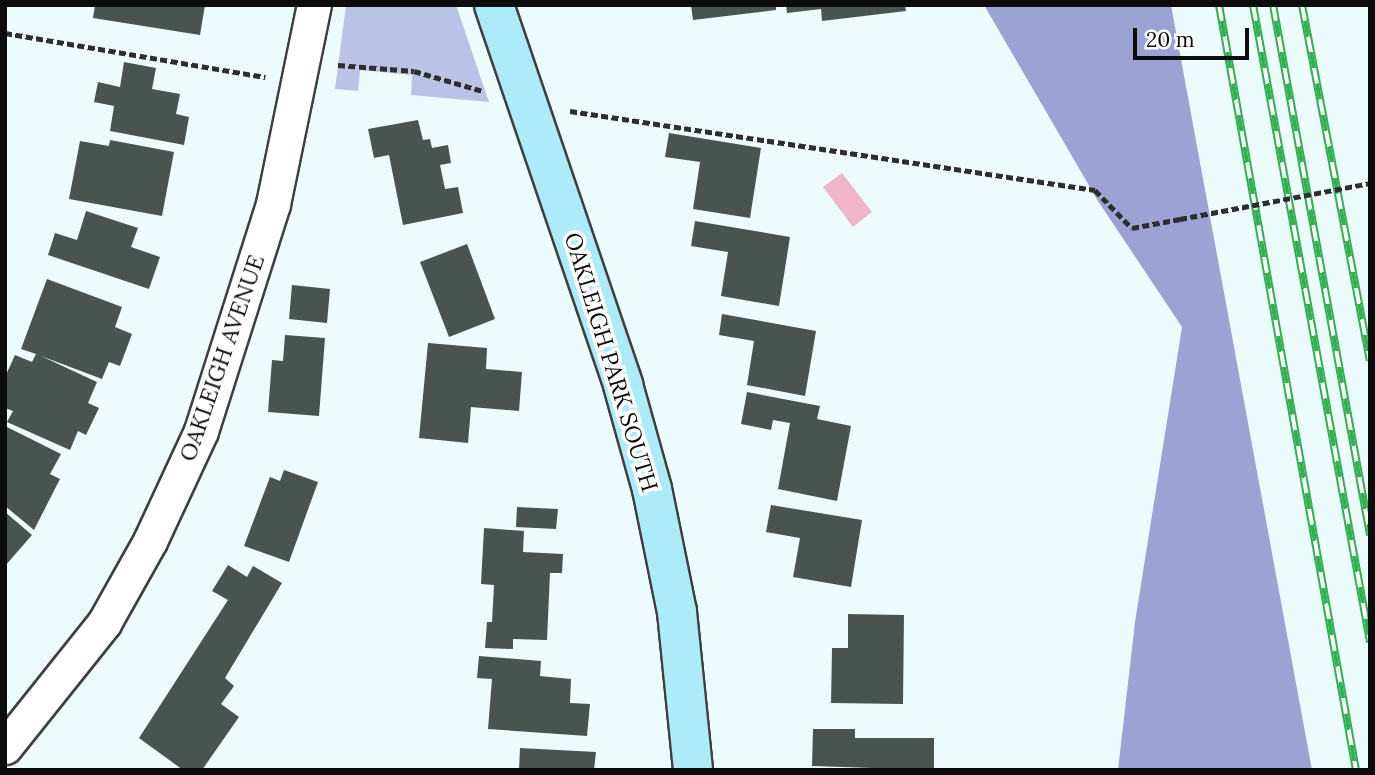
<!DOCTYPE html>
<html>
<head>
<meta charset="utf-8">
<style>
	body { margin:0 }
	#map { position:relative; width:1375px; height:775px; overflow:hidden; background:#ecfcfd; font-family:Lora,serif }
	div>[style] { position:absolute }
	.green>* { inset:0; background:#b9c3e5 }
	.forest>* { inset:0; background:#9aa3d4 }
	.water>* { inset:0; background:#f1b5ca }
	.building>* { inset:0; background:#495450 }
	.path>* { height:4.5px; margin-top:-2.25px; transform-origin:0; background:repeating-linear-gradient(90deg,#2e2e2e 0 7px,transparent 0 10.5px) }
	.roads { filter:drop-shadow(2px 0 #3f3f3f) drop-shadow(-2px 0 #3f3f3f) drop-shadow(0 2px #3f3f3f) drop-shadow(0 -2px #3f3f3f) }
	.street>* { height:33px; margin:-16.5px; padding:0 16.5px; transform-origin:16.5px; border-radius:16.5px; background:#fff }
	.secondary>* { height:38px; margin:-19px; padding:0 19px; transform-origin:19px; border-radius:19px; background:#acebf8 }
	.rail>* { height:8px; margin-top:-4px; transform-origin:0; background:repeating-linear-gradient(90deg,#fff 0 16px,#30b04e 0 32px); box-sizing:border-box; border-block:2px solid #30b04e }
	.path-bridge>* { height:4.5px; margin-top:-2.25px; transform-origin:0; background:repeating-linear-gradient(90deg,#2e2e2e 0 7px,transparent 0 10.5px) }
	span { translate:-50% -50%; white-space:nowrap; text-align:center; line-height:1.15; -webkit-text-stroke:7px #fff; paint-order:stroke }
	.street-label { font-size:23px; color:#0c0c0c }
	.frame { position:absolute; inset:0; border:7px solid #0c0c0c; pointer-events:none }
	.scale { position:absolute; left:1133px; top:28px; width:116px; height:32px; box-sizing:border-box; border:4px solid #0c0c0c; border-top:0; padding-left:9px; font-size:21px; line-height:24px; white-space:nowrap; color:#0c0c0c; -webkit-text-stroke:5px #fff; paint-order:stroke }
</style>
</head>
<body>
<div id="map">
	<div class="green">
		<i style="clip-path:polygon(346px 5px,456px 5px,489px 102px,411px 95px,412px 75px,360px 70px,358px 91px,335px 89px)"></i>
	</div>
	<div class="forest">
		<i style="clip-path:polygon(984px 5px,1171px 5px,1312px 770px,1118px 770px,1135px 622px,1182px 327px,1098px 201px)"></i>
	</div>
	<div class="water">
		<i style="clip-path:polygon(842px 173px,872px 212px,853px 227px,823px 187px)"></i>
	</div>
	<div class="building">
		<i style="clip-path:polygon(95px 5px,205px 5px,200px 35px,93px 18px)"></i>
		<i style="clip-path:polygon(691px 5px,776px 5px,776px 10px,693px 20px)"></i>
		<i style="clip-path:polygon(786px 5px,905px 5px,906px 11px,822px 21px,821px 9px,787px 13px)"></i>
		<i style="clip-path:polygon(124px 62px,156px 68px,152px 89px,180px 94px,176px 114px,189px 117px,184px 145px,110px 131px,114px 106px,94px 102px,98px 82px,120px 87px)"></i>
		<i style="clip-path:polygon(418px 120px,423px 140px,430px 139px,432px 148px,448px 145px,451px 163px,440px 165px,445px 189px,458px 187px,463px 213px,403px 225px,389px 155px,374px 158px,368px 129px)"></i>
		<i style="clip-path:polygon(669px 133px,761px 148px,750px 218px,693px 209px,700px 162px,665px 157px)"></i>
		<i style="clip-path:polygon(110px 140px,174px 152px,162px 216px,69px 199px,80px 141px,109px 146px)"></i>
		<i style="clip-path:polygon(86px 211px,138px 228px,131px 247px,160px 257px,149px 289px,48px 255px,55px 233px,77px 240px)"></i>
		<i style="clip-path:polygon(695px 221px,790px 237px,779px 306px,721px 296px,728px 252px,691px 246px)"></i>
		<i style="clip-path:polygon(467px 244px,495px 319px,449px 337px,420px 262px)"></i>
		<i style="clip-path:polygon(47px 279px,122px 307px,115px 327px,132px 334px,120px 366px,109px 362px,102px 379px,41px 356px,97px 382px,88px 403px,99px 408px,86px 435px,78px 431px,70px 450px,7px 422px,13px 411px,5px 408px,5px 377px,15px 355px,32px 362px,36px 354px,21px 349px)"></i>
		<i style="clip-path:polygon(292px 285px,330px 289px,327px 323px,289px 319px)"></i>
		<i style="clip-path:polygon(722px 314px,816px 331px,805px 396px,747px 385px,754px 341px,719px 335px)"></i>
		<i style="clip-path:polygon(285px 335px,325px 338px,319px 416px,268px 412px,272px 360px,283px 361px)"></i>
		<i style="clip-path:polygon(428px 343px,487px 348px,486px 369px,522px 372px,519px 411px,471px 407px,468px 443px,419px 438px)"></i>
		<i style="clip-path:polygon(747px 392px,820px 406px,817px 419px,851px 426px,837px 501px,778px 489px,790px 423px,773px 420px,771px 430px,741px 424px)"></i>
		<i style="clip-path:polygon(5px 426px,61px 454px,50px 474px,60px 479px,34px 530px,5px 506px)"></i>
		<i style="clip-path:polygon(284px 470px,318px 482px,289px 562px,244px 546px,270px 477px,280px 481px)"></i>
		<i style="clip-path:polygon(771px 505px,862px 520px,851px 587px,793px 577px,800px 538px,766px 532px)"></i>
		<i style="clip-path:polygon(517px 507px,558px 509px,556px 529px,516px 527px)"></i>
		<i style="clip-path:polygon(5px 512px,32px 535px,5px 566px)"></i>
		<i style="clip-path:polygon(484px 528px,524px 531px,523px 552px,563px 554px,562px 573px,550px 573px,547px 640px,513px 639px,513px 649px,485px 648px,487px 622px,492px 622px,494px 585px,481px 584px)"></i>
		<i style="clip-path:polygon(228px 565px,247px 577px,253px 566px,282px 583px,225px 678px,234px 686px,221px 704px,239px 717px,202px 770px,183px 770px,139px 738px,228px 600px,212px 591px)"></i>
		<i style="clip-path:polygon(848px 614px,904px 615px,903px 704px,831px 703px,832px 648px,848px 648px)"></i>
		<i style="clip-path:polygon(479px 656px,541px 661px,540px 676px,571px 679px,570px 703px,590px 704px,587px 736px,488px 729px,492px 679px,477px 678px)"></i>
		<i style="clip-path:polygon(813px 729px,855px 729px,855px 738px,934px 738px,934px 770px,812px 766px)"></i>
		<i style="clip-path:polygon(520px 748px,596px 752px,594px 770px,519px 770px)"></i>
	</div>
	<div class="path">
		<i style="left:5px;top:33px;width:264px;rotate:9.6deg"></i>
		<i style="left:338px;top:65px;width:76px;rotate:4.5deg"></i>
		<i style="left:414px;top:71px;width:72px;rotate:16.2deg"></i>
		<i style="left:570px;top:111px;width:531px;rotate:8.56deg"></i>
		<i style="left:1095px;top:190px;width:53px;rotate:45.8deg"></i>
		<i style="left:1132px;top:228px;width:49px;rotate:-10.6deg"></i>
	</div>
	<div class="roads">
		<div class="street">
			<i style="left:5px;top:747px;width:159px;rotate:-51.4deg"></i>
			<i style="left:104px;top:623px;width:94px;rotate:-60.7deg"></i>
			<i style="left:150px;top:541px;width:121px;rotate:-65.1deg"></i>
			<i style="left:201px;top:431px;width:238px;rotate:-72.4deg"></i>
			<i style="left:273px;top:204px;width:203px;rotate:-78.4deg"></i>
		</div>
		<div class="secondary">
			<i style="left:494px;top:5px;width:401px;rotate:71.2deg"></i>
			<i style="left:623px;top:385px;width:108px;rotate:74.4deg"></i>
			<i style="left:652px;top:489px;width:126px;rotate:78.5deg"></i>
			<i style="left:677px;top:612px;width:159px;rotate:84.2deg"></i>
		</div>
	</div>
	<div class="rail">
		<i style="left:1219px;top:5px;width:777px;rotate:79.85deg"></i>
		<i style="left:1253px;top:5px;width:648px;rotate:79.59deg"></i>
		<i style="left:1273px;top:5px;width:539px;rotate:79.63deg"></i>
		<i style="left:1302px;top:5px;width:362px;rotate:79.2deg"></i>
	</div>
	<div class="path-bridge">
		<i style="left:1180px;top:219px;width:193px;rotate:-10.7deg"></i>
	</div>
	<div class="street-label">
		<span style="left:222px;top:358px;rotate:-71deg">OAKLEIGH AVENUE</span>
		<span style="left:611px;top:362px;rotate:73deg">OAKLEIGH PARK SOUTH</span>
	</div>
	<div class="frame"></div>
	<div class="scale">20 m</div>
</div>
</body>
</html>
